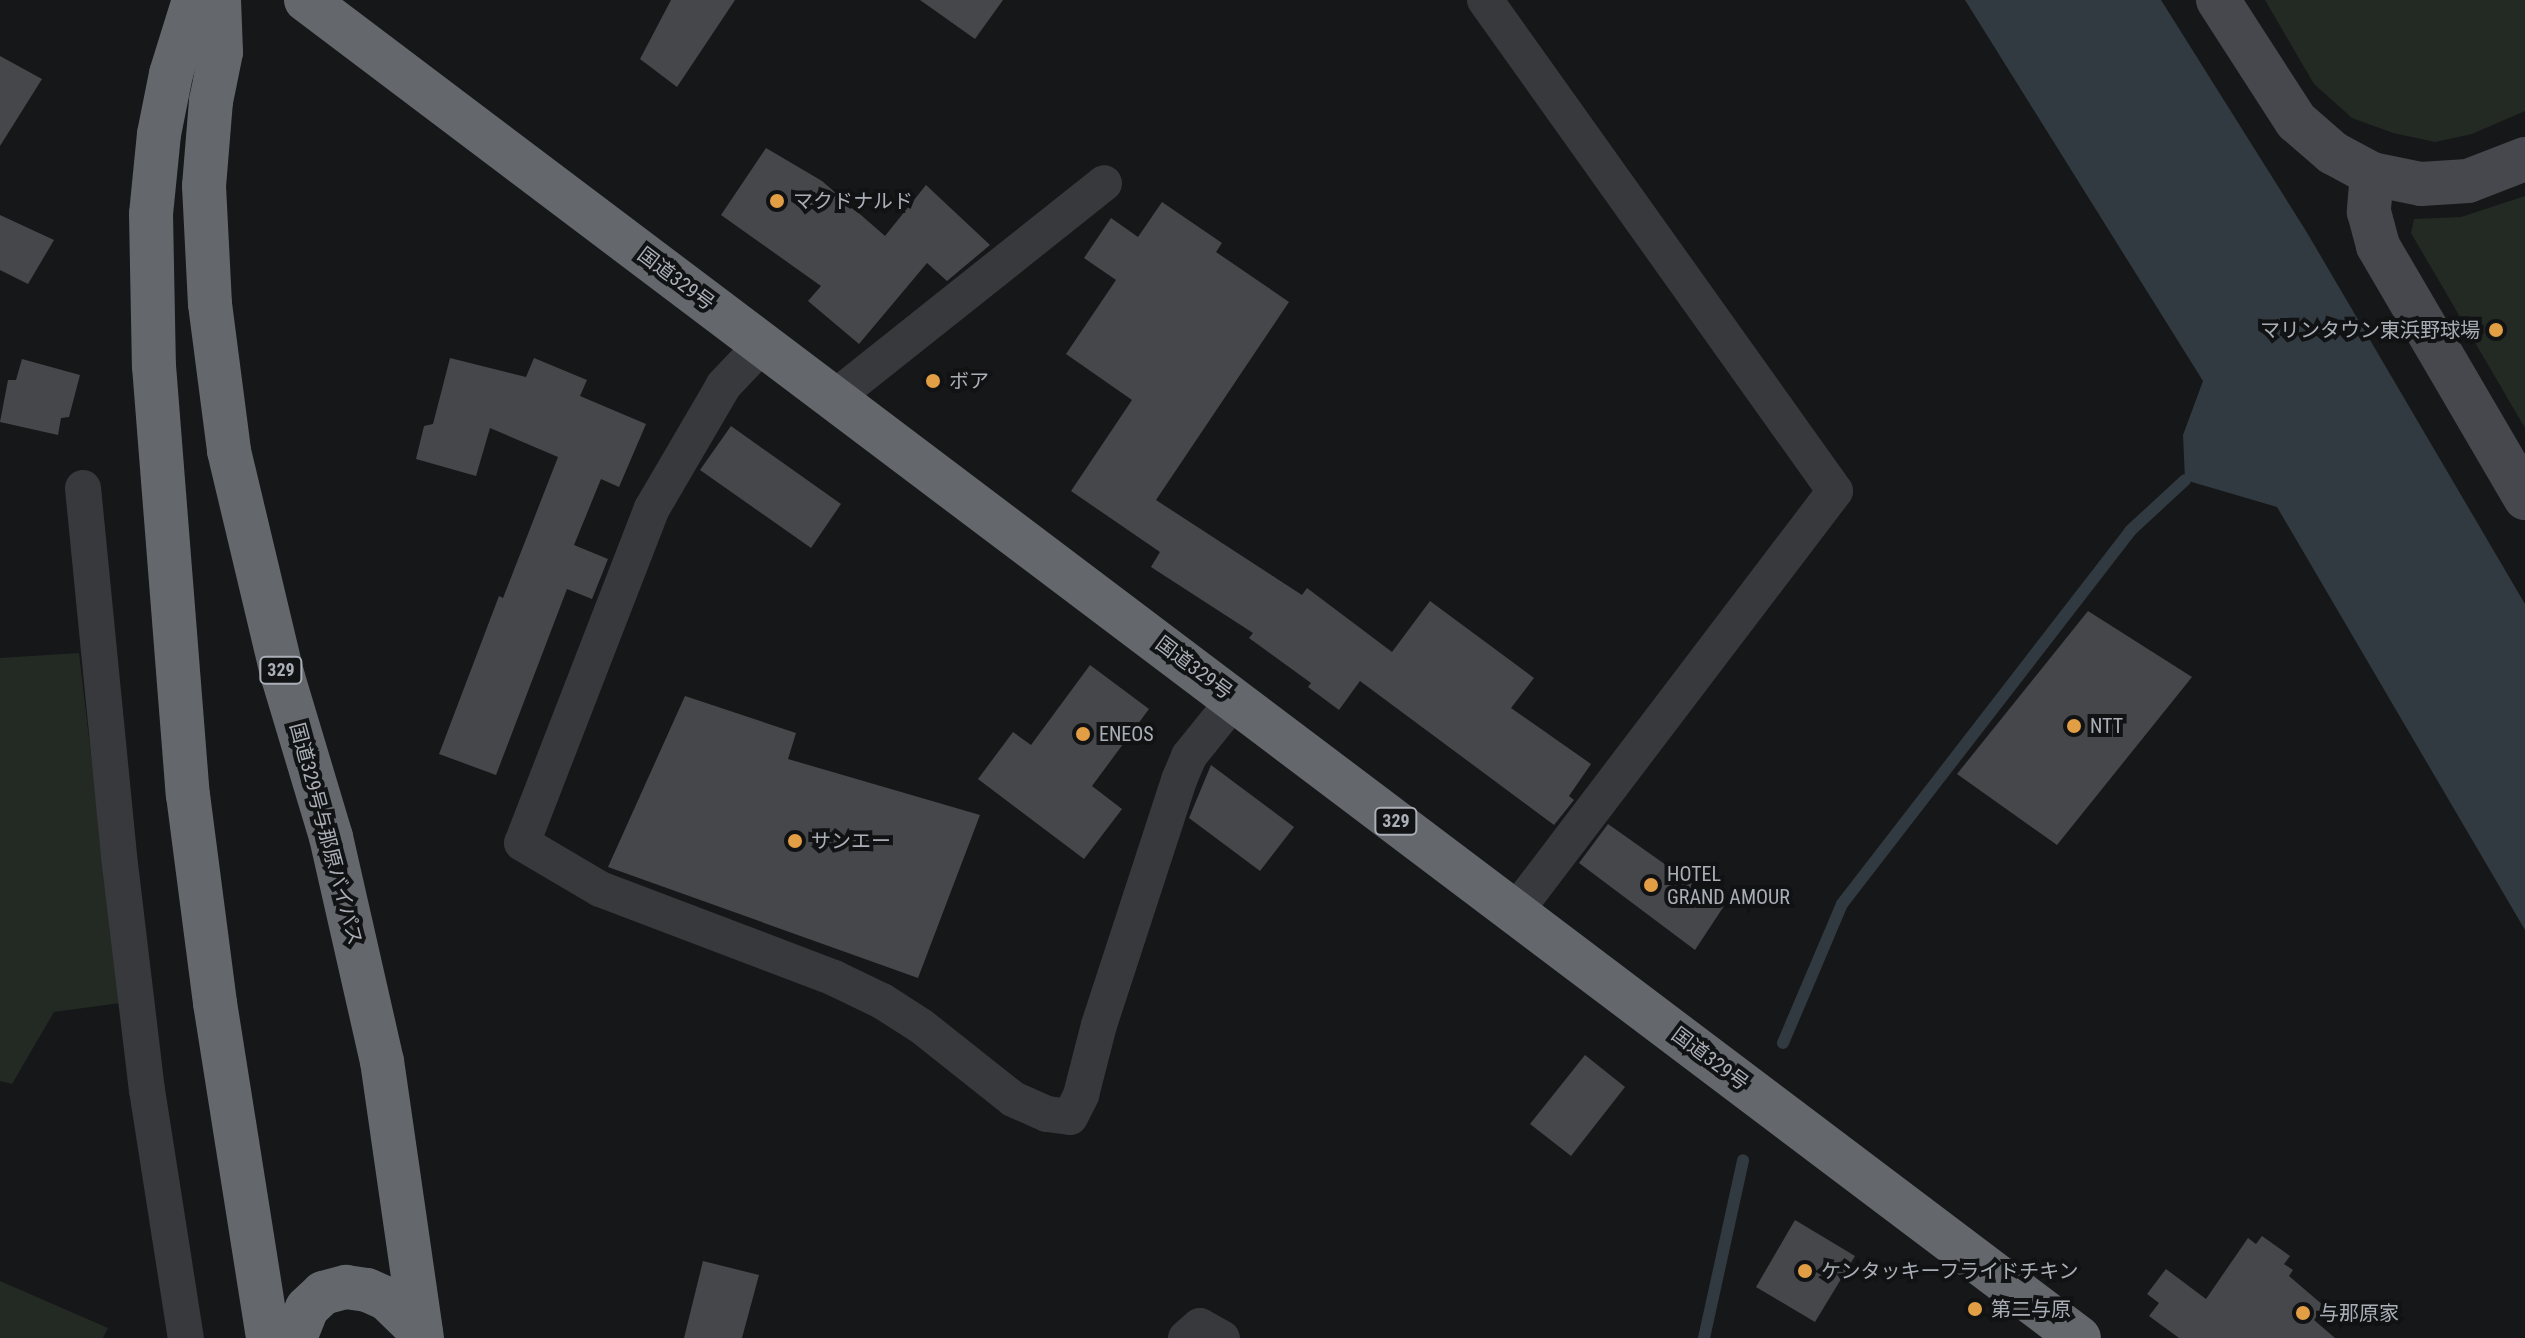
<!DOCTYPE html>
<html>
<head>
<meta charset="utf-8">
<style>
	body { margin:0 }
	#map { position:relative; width:2525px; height:1338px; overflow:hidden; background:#161718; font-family:"Roboto Condensed","Noto Sans JP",sans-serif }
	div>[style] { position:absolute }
	.green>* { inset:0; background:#232a23 }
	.water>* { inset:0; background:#313a40 }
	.stream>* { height:12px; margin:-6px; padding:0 6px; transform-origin:6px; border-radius:6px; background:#313a40 }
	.building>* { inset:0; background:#46474b }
	.street>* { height:36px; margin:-18px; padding:0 18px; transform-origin:18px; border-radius:18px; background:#38393d }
	.secondary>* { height:44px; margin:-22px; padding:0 22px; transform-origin:22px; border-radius:22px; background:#46484d }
	.highway>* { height:44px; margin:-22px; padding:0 22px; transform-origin:22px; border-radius:22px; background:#64686d }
	.dots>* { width:22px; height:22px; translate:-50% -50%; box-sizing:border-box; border:4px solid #111213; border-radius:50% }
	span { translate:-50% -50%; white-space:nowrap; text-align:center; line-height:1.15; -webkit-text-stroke:8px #111213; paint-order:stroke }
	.shield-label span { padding:2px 6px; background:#111213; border:2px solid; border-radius:6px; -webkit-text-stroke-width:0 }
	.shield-label { font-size:18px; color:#aaafb7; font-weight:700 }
	.poi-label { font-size:20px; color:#aaafb7 }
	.left { translate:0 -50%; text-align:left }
	.right { translate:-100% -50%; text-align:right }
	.street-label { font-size:20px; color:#aaafb7 }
</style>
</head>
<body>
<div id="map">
	<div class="green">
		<i style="clip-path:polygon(2265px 0,2525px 0,2525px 111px,2472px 134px,2435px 142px,2393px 133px,2352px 118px,2314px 84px)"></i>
		<i style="clip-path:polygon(2525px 196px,2525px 428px,2411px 233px,2414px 219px,2461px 217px)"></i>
		<i style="clip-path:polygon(79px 653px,120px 1003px,54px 1012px,12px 1084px,0 1081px,0 658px)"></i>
		<i style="clip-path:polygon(0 1281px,108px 1328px,103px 1338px,0 1338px)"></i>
	</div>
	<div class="water">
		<i style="clip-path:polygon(1965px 0,2161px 0,2306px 231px,2525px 604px,2525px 930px,2277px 507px,2185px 480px,2183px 435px,2203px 381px)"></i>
	</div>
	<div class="stream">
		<i style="left:1783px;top:1043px;width:151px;rotate:-67deg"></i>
		<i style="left:1842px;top:904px;width:471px;rotate:-52.3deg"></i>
		<i style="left:2130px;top:531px;width:75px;rotate:-42.8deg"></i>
		<i style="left:1704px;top:1338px;width:182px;rotate:-77.6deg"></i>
	</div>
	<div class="building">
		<i style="clip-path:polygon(671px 0,735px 0,677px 87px,640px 59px)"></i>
		<i style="clip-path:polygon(920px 0,1003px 0,975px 39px)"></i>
		<i style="clip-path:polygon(0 56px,42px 79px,0 146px)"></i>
		<i style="clip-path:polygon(766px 148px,822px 181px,885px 236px,926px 185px,990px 245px,947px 281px,927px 263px,859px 344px,808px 301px,821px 286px,721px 215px)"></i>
		<i style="clip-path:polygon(1162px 202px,1222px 243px,1216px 252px,1289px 302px,1156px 500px,1302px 595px,1307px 588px,1392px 652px,1430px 601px,1534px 678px,1511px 708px,1591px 764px,1569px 796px,1574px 800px,1554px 825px,1360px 681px,1339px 710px,1308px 687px,1311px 683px,1249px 638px,1253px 633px,1151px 567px,1160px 552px,1071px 491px,1132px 400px,1066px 354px,1116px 280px,1084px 258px,1111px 218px,1138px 237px)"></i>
		<i style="clip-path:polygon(0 215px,54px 240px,28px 284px,0 270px)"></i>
		<i style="clip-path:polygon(450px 358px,526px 377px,534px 358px,587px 380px,580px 396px,646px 424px,619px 487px,601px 479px,574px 545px,608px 559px,592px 599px,567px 589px,496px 775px,439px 754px,499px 596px,503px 598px,558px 457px,490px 428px,476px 476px,416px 459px,424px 426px,433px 424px)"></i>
		<i style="clip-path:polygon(22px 359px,80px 375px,69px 417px,61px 418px,58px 435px,0 422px,8px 380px,16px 380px)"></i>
		<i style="clip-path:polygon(731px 426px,841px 504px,811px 548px,700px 470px)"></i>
		<i style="clip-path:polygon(2088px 611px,2192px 677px,2057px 845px,1957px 774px)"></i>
		<i style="clip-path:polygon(1090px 665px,1149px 709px,1092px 786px,1122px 809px,1084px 859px,978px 779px,1013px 732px,1031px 745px)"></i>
		<i style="clip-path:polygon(685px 696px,796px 733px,788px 759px,980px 815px,918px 978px,608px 867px)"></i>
		<i style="clip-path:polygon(1211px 765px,1294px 827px,1260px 871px,1189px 818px)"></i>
		<i style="clip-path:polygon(1608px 824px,1724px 906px,1695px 950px,1579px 863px)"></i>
		<i style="clip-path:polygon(1585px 1055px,1625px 1087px,1571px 1156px,1530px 1124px)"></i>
		<i style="clip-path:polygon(1795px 1220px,1855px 1256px,1815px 1322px,1756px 1287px)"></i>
		<i style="clip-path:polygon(2262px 1236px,2290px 1256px,2284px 1264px,2293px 1270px,2289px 1276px,2324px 1306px,2314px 1320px,2335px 1338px,2179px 1338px,2149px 1316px,2159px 1303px,2147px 1294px,2166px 1269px,2206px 1299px,2248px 1238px,2256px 1244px)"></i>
		<i style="clip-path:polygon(703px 1261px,759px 1275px,742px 1338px,684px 1338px)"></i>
	</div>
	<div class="street">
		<i style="left:1485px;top:0;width:603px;rotate:54.52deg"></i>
		<i style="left:1835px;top:491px;width:529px;rotate:127.24deg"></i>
		<i style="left:763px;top:344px;width:57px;rotate:133.6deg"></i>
		<i style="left:724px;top:385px;width:143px;rotate:120.3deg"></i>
		<i style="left:652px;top:508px;width:359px;rotate:111.2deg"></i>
		<i style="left:522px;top:843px;width:91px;rotate:30.5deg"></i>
		<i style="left:600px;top:889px;width:250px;rotate:20.8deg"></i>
		<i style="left:834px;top:978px;width:53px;rotate:25.6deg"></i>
		<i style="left:882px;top:1001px;width:46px;rotate:32.7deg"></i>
		<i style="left:921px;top:1026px;width:117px;rotate:38.4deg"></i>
		<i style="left:1013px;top:1099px;width:37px;rotate:24deg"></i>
		<i style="left:1047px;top:1114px;width:23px;rotate:7deg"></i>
		<i style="left:1070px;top:1117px;width:25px;rotate:-63deg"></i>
		<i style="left:1081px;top:1095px;width:72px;rotate:-75.6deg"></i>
		<i style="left:1099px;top:1025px;width:258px;rotate:-71.9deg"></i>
		<i style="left:1179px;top:780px;width:26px;rotate:-67deg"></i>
		<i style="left:1189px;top:756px;width:73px;rotate:-51.1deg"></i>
		<i style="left:834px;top:398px;width:345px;rotate:-38.5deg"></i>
		<i style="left:83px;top:488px;width:370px;rotate:84.4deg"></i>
		<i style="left:119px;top:856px;width:236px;rotate:83.2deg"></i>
		<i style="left:147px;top:1090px;width:251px;rotate:81.1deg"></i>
		<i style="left:1186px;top:1338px;width:18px;rotate:-41deg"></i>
		<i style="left:1200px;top:1326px;width:25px;rotate:29deg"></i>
	</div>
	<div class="secondary">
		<i style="left:2218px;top:0;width:144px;rotate:57.2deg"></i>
		<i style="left:2296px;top:121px;width:49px;rotate:40.9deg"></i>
		<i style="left:2333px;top:153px;width:44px;rotate:28.3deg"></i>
		<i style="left:2372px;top:174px;width:50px;rotate:11.5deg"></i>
		<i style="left:2421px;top:184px;width:47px;rotate:-3.7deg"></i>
		<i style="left:2468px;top:181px;width:61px;rotate:-21.1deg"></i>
		<i style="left:2372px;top:174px;width:38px;rotate:95deg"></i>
		<i style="left:2369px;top:212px;width:35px;rotate:75deg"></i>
		<i style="left:2378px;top:246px;width:292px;rotate:59.7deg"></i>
	</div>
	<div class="highway">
		<i style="left:194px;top:0;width:77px;rotate:107.3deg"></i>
		<i style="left:171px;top:74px;width:61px;rotate:101.3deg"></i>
		<i style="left:159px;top:134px;width:80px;rotate:95.7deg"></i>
		<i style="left:151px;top:214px;width:152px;rotate:88.9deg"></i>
		<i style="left:154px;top:366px;width:430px;rotate:85.5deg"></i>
		<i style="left:188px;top:795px;width:210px;rotate:82.6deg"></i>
		<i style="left:215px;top:1003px;width:339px;rotate:81deg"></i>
		<i style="left:219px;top:0;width:52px;rotate:87.8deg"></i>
		<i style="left:221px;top:52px;width:50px;rotate:101.5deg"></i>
		<i style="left:211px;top:101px;width:85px;rotate:94.7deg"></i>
		<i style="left:204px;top:186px;width:118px;rotate:87.1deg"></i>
		<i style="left:210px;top:304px;width:148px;rotate:82.6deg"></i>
		<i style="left:229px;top:451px;width:232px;rotate:76.6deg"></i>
		<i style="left:283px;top:677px;width:167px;rotate:73.3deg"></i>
		<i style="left:331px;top:837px;width:230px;rotate:77.2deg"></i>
		<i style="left:382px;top:1061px;width:280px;rotate:81.8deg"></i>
		<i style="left:306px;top:0;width:2221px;rotate:37.04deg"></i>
		<i style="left:295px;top:1338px;width:32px;rotate:-68deg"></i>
		<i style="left:307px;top:1308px;width:22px;rotate:-43deg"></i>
		<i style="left:323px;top:1293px;width:24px;rotate:-15deg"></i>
		<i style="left:346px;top:1287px;width:21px;rotate:8deg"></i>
		<i style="left:367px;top:1290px;width:22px;rotate:24deg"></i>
		<i style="left:387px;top:1299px;width:47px;rotate:44.1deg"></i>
	</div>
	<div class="dots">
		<i style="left:777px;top:201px;background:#e29e45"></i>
		<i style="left:2496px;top:330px;background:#e29e45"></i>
		<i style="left:933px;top:381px;background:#e29e45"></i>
		<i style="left:2074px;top:726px;background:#e29e45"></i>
		<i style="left:1083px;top:734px;background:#e29e45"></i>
		<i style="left:795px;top:841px;background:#e29e45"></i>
		<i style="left:1651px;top:885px;background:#e29e45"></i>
		<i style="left:1805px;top:1271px;background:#e29e45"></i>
		<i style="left:1975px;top:1309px;background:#e29e45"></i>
		<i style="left:2303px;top:1313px;background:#e29e45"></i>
	</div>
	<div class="shield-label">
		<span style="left:281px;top:670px">329</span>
		<span style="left:1396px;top:821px">329</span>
	</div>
	<div class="poi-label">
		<span class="left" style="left:793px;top:201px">マクドナルド</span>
		<span class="right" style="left:2480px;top:330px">マリンタウン東浜野球場</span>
		<span class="left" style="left:949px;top:381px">ボア</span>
		<span class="left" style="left:2090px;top:726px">NTT</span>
		<span class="left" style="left:1099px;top:734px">ENEOS</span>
		<span class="left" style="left:811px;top:841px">サンエー</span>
		<span class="left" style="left:1667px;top:886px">HOTEL<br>GRAND AMOUR</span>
		<span class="left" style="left:1821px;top:1271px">ケンタッキーフライドチキン</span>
		<span class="left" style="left:1991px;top:1309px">第二与原</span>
		<span class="left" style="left:2319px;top:1313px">与那原家</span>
	</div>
	<div class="street-label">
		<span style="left:676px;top:279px;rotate:37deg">国道329号</span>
		<span style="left:1194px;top:668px;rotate:37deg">国道329号</span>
		<span style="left:326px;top:834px;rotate:75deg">国道329号与那原バイパス</span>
		<span style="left:1710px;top:1059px;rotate:37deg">国道329号</span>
	</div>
</div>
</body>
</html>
